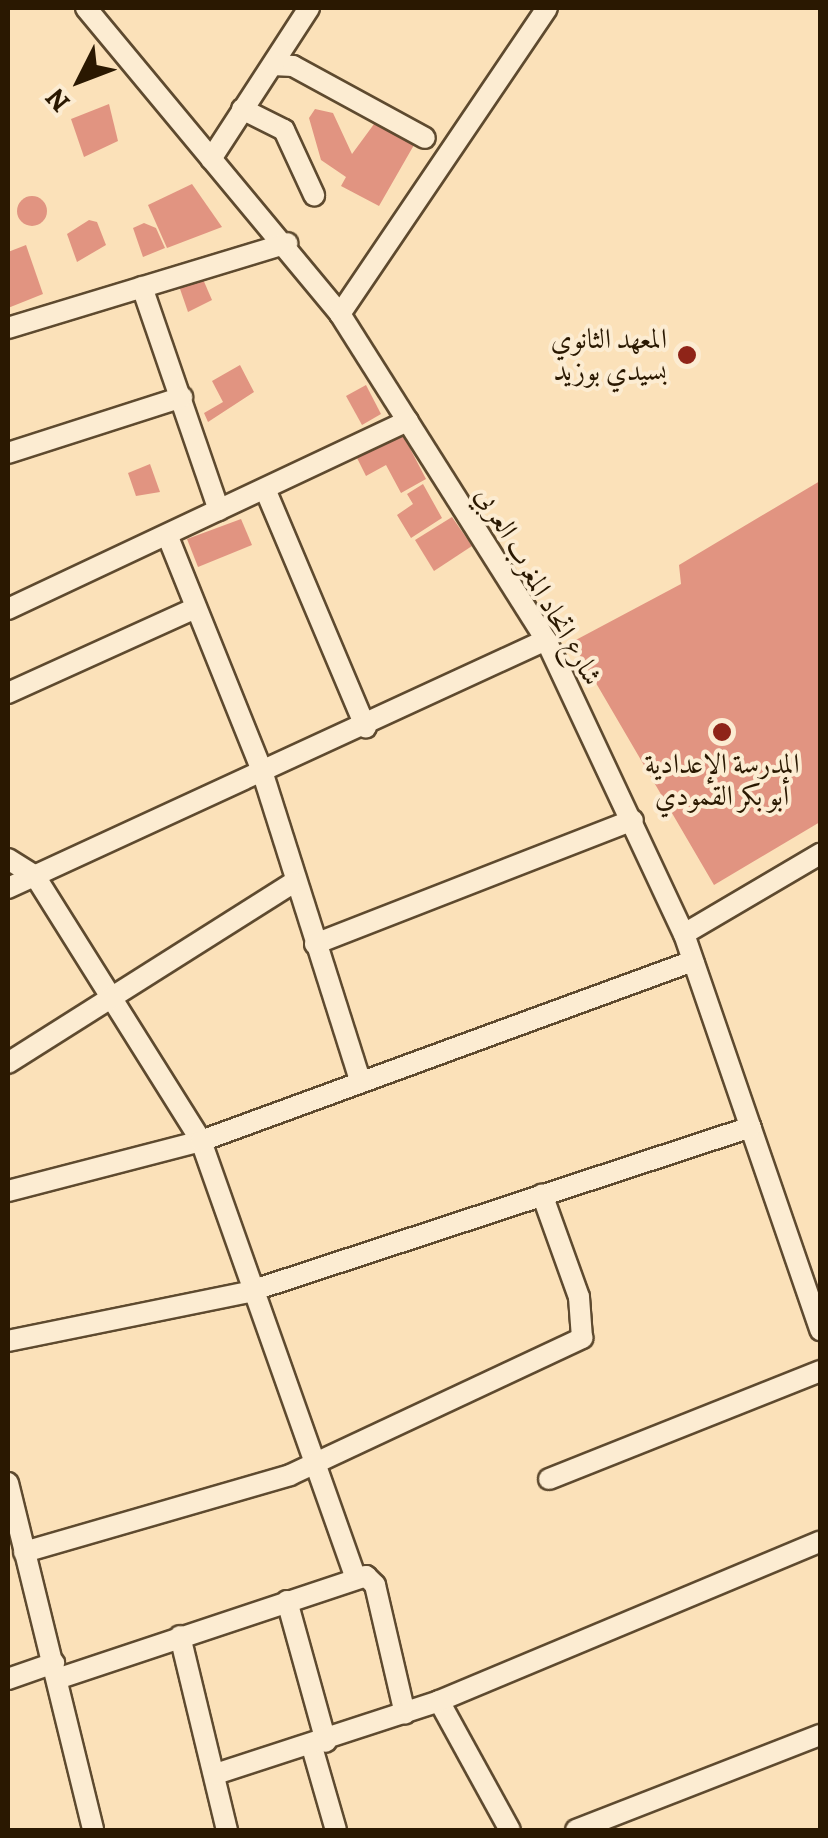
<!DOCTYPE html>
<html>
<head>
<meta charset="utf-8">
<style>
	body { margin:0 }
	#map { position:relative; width:828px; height:1838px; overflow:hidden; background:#fbe1b9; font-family:Alegreya,Amiri,serif }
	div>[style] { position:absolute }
	.building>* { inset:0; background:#e19481 }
	.round { border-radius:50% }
	.roads { filter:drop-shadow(2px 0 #5e4a2f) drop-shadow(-2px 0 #5e4a2f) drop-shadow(0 2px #5e4a2f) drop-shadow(0 -2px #5e4a2f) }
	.minor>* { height:20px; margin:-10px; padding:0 10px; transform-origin:10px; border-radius:10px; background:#fcecd2 }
	.dots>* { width:28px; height:28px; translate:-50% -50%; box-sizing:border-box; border:5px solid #fcecd2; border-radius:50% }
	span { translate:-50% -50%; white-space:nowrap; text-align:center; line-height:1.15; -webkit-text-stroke:8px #fcecd2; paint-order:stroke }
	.poi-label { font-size:28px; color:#2a1801 }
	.right { translate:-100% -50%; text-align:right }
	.street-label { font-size:28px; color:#2a1801 }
	.frame { position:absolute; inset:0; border:10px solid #2a1801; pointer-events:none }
	.north { position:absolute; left:30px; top:30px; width:100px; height:100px; -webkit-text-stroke:8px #fcecd2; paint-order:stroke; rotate:228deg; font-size:28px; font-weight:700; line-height:40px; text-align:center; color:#2a1801 }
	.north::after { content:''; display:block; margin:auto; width:35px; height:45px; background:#2a1801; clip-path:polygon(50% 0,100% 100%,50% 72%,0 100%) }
</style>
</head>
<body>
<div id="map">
	<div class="building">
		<i style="clip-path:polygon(109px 104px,118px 141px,84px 157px,71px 119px)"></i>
		<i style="clip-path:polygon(315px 109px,333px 113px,352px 154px,377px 120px,418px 138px,379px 206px,341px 186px,346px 177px,321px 160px,309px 118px)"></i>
		<i style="clip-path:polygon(192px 184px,222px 227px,167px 248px,148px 205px)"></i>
		<i class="round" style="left:17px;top:196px;width:30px;height:30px"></i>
		<i style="clip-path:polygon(89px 220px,97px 222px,106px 245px,77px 262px,67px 234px)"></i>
		<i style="clip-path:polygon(144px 223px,156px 228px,165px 248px,143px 257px,133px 228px)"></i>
		<i style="clip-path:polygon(26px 245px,43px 294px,8px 308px,8px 252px)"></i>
		<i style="clip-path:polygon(202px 277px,212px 300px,188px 312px,179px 286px)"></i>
		<i style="clip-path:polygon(240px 365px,254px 392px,208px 422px,204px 413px,223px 402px,212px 381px)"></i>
		<i style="clip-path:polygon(366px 385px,381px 414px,362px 425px,346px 396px)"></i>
		<i style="clip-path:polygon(403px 435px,426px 479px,401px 493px,386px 465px,366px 476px,357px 458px)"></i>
		<i style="clip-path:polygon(150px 464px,160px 492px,136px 496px,128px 473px)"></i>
		<i style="clip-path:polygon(820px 481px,820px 822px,714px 885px,572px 642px,681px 584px,679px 565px)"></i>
		<i style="clip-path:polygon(423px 484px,442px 518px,411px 538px,397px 515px,413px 504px,407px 494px)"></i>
		<i style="clip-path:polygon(452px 517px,472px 546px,434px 571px,415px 540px)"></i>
		<i style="clip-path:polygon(241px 519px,252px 545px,198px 567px,187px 539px)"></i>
	</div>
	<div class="roads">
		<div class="minor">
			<i style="left:86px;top:8px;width:398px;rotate:50.3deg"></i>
			<i style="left:340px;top:314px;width:386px;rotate:57.7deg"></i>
			<i style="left:546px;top:640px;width:325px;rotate:64.9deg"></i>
			<i style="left:684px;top:934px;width:419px;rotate:71deg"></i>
			<i style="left:273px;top:65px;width:20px;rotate:3deg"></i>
			<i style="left:293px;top:66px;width:150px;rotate:28.6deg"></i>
			<i style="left:242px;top:109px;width:47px;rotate:26.6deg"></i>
			<i style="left:284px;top:130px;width:72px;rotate:65.2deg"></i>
			<i style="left:211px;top:159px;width:180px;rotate:-57deg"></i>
			<i style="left:142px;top:287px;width:236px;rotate:71deg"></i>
			<i style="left:340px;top:314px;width:369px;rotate:-55.9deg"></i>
			<i style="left:8px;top:328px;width:292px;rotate:-16.9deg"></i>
			<i style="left:8px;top:453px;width:183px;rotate:-17.8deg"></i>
			<i style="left:265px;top:489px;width:259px;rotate:67.1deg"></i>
			<i style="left:168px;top:537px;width:252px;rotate:68.1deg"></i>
			<i style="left:262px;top:771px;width:324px;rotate:72.4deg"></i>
			<i style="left:8px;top:609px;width:442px;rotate:-25.2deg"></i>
			<i style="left:8px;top:693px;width:205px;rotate:-24.4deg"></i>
			<i style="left:8px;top:859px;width:32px;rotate:32deg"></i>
			<i style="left:35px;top:876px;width:313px;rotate:57.9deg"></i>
			<i style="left:201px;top:1141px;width:461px;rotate:70.5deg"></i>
			<i style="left:8px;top:888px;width:592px;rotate:-24.75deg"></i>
			<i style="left:684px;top:934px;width:158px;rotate:-30.5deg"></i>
			<i style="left:315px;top:944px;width:341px;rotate:-21.3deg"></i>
			<i style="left:8px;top:1063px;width:338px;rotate:-32.3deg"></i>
			<i style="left:8px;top:1191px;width:199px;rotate:-14.5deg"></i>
			<i style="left:201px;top:1141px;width:524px;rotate:-20.1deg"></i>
			<i style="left:8px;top:1341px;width:245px;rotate:-11.5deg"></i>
			<i style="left:248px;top:1292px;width:529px;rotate:-18.16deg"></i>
			<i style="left:549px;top:1479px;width:292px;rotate:-21.7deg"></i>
			<i style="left:8px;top:1483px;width:357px;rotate:76.2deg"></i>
			<i style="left:24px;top:1552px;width:277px;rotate:-16.1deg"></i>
			<i style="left:290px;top:1475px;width:323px;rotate:-25.1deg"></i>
			<i style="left:582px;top:1338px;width:41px;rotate:-94.2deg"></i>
			<i style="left:579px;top:1297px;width:109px;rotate:-109.8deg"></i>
			<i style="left:287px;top:1601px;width:146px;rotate:74.5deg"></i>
			<i style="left:180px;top:1636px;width:200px;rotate:76.4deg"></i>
			<i style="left:8px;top:1679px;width:49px;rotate:-19.2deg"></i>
			<i style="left:57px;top:1679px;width:326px;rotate:-18.4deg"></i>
			<i style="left:366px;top:1576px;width:13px;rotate:45deg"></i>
			<i style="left:375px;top:1585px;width:132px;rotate:76.9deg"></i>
			<i style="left:439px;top:1701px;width:147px;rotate:61.2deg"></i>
			<i style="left:312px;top:1747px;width:86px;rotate:73.9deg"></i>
			<i style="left:216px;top:1774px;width:235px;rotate:-18.1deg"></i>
			<i style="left:439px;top:1701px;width:413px;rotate:-22.7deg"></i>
			<i style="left:576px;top:1830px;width:262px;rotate:-21.3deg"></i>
		</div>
	</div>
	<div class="dots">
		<i style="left:687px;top:355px;background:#8f2418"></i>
		<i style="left:722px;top:732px;background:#8f2418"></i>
	</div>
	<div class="poi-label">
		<span class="right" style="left:667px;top:355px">المعهد الثانوي<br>بسيدي بوزيد</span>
		<span style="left:722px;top:780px">المدرسة الإعدادية<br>أبو بكر القمودي</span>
	</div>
	<div class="street-label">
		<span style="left:539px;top:586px;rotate:60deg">شارع اتحاد المغرب العربي</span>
	</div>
	<div class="frame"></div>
	<div class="north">N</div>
</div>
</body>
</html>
